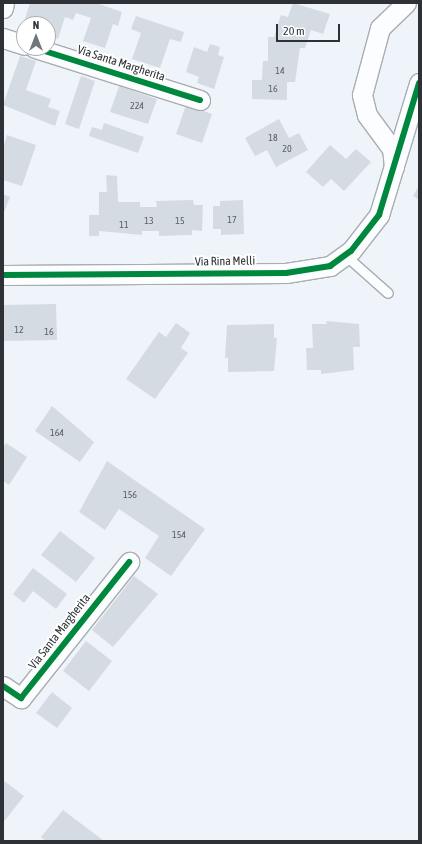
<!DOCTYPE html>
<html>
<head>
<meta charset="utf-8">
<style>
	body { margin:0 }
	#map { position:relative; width:422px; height:844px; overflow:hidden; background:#eef4fa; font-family:"Asap Condensed",sans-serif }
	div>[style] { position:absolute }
	.building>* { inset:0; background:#d4dbe2 }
	.roads { filter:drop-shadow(1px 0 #a9adb1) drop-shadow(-1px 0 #a9adb1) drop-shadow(0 1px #a9adb1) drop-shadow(0 -1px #a9adb1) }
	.lane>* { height:9px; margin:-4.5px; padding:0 4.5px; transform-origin:4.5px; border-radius:4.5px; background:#fcfdfe }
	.street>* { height:19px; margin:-9.5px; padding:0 9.5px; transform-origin:9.5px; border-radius:9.5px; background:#fcfdfe }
	.cycleway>* { height:6px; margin:-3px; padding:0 3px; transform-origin:3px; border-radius:3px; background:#00873e }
	span { translate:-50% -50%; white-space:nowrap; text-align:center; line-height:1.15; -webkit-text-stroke:4px #fff; paint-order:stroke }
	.number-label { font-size:10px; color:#5b6065 }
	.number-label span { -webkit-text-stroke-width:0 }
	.street-label { font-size:12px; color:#2e3236 }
	.frame { position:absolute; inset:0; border:4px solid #2e3236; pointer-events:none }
	.north { position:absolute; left:16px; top:16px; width:40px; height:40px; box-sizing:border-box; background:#fff; border:1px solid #abadaf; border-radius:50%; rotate:0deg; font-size:11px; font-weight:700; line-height:16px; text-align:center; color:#2e3236 }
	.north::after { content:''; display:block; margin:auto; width:14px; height:18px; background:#71767b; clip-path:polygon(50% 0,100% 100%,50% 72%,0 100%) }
	.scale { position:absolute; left:276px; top:24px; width:64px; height:18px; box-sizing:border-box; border:2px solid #2e3236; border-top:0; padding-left:5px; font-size:12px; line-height:14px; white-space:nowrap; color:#2e3236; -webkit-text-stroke:3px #fff; paint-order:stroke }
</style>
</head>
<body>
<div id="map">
	<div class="building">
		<i style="clip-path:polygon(30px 3px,96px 3px,122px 12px,118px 26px,113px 24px,105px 48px,83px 41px,91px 18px,76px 13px,73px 20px,65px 17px,58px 39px,48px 36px,48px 24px,24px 24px,22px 28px)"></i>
		<i style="clip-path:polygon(293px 3px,330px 14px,323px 34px,311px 30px,305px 48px,300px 48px,295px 82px,287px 82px,287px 100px,252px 99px,252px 80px,262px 80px,263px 61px,268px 61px,268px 37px,274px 37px,281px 15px,288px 17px)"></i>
		<i style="clip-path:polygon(136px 16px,184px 32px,181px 42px,170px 39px,160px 68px,132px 59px,141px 33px,131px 29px)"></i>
		<i style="clip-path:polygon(210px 44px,220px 47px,218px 55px,224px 57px,214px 89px,197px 83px,199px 77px,186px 72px,194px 47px,207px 52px)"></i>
		<i style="clip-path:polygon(20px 56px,36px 61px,26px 90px,51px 99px,48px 107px,60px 111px,55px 126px,3px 105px)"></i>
		<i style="clip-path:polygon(81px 76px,95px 81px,79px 129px,65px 124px)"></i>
		<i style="clip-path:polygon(119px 86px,157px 99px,148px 124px,110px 112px)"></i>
		<i style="clip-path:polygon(186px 105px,212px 114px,202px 143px,176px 134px)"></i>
		<i style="clip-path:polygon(279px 119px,289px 138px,299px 133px,308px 150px,276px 167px,267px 150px,255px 156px,245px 138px)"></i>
		<i style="clip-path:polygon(104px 123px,144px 137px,138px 153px,89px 136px,92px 127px,102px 130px)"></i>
		<i style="clip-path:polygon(7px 135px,36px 145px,22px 186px,3px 180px,3px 148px)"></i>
		<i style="clip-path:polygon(330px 145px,346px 159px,356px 149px,371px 162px,344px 191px,331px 179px,323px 187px,306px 172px)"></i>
		<i style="clip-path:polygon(106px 175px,117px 176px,118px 202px,140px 202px,140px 207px,157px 207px,156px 201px,193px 200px,194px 205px,203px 205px,202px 231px,192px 230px,192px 235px,159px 236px,159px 231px,142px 231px,142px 235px,99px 231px,99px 236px,89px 236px,89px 215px,99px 215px,99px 192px,107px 192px)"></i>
		<i style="clip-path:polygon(419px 186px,419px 200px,413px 196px)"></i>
		<i style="clip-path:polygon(3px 194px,10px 197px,3px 215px)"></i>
		<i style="clip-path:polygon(243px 200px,244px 234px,221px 235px,221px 229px,213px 229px,213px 206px,220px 206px,220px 201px)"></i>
		<i style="clip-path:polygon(56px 304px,57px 340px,3px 341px,3px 305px)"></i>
		<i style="clip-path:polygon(326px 321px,359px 324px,360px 347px,353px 347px,354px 370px,321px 374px,321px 370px,307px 370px,306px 348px,313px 348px,312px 324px,327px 324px)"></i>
		<i style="clip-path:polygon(176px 323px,190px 333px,181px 348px,188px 353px,155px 399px,126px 379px,159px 332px,166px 337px)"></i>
		<i style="clip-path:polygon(274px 324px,274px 338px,277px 338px,274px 371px,228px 372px,228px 358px,225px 358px,227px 325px)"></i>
		<i style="clip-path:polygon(52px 406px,94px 442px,80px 462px,35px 431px)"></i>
		<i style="clip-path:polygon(6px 443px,27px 457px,9px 485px,3px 481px,3px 448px)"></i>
		<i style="clip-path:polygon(107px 461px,205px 529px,171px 576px,145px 558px,159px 536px,119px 509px,105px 530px,79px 512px)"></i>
		<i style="clip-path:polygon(60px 531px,95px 558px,76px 582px,41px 555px)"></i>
		<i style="clip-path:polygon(33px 568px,67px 594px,56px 609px,33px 591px,24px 603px,13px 594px)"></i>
		<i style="clip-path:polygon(134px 576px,158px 594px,113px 647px,92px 630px)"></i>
		<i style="clip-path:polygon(86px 641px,112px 661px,89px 691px,63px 671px)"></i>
		<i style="clip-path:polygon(52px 692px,72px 708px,57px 728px,36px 713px)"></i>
		<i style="clip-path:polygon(3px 780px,24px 796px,3px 823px)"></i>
		<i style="clip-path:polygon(63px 810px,104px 841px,46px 841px,41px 837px)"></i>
	</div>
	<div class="roads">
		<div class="lane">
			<i style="left:345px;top:255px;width:57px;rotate:41.5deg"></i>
		</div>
		<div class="street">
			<i style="left:3px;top:8px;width:5px;rotate:-79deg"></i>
			<i style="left:3px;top:38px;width:22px;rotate:18deg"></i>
			<i style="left:35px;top:48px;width:173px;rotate:17.5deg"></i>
			<i style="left:394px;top:167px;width:18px;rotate:-96deg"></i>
			<i style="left:392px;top:149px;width:42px;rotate:-126.3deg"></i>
			<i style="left:367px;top:115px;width:21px;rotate:-104deg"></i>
			<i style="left:362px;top:95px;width:69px;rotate:-75deg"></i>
			<i style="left:380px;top:28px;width:36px;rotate:-44deg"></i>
			<i style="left:3px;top:275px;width:283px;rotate:-0.4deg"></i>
			<i style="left:286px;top:273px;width:45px;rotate:-9deg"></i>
			<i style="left:330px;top:266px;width:26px;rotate:-36deg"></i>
			<i style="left:351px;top:251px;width:46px;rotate:-52.1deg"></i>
			<i style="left:379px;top:215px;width:138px;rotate:-73.1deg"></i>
			<i style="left:3px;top:686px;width:22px;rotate:34deg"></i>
			<i style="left:21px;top:698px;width:174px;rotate:-51.5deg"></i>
		</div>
	</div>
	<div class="cycleway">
		<i style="left:35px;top:48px;width:173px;rotate:17.5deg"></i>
		<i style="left:3px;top:275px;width:283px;rotate:-0.4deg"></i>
		<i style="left:286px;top:273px;width:45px;rotate:-9deg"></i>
		<i style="left:330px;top:266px;width:26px;rotate:-36deg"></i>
		<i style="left:351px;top:251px;width:46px;rotate:-52.1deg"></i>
		<i style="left:379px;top:215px;width:138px;rotate:-73.1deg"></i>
		<i style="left:3px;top:686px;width:22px;rotate:34deg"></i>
		<i style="left:21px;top:698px;width:174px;rotate:-51.5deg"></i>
	</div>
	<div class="number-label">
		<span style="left:280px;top:71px">14</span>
		<span style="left:273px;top:89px">16</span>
		<span style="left:137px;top:106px">224</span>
		<span style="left:273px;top:138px">18</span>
		<span style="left:287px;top:149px">20</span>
		<span style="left:232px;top:220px">17</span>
		<span style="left:149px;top:221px">13</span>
		<span style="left:180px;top:221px">15</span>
		<span style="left:124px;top:225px">11</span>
		<span style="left:19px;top:330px">12</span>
		<span style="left:49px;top:332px">16</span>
		<span style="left:57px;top:433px">164</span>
		<span style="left:130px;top:495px">156</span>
		<span style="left:179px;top:535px">154</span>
	</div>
	<div class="street-label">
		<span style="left:121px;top:64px;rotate:18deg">Via Santa Margherita</span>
		<span style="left:225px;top:262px;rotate:-1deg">Via Rina Melli</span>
		<span style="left:60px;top:632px;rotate:-52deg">Via Santa Margherita</span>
	</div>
	<div class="frame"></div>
	<div class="north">N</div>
	<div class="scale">20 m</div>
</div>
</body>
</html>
